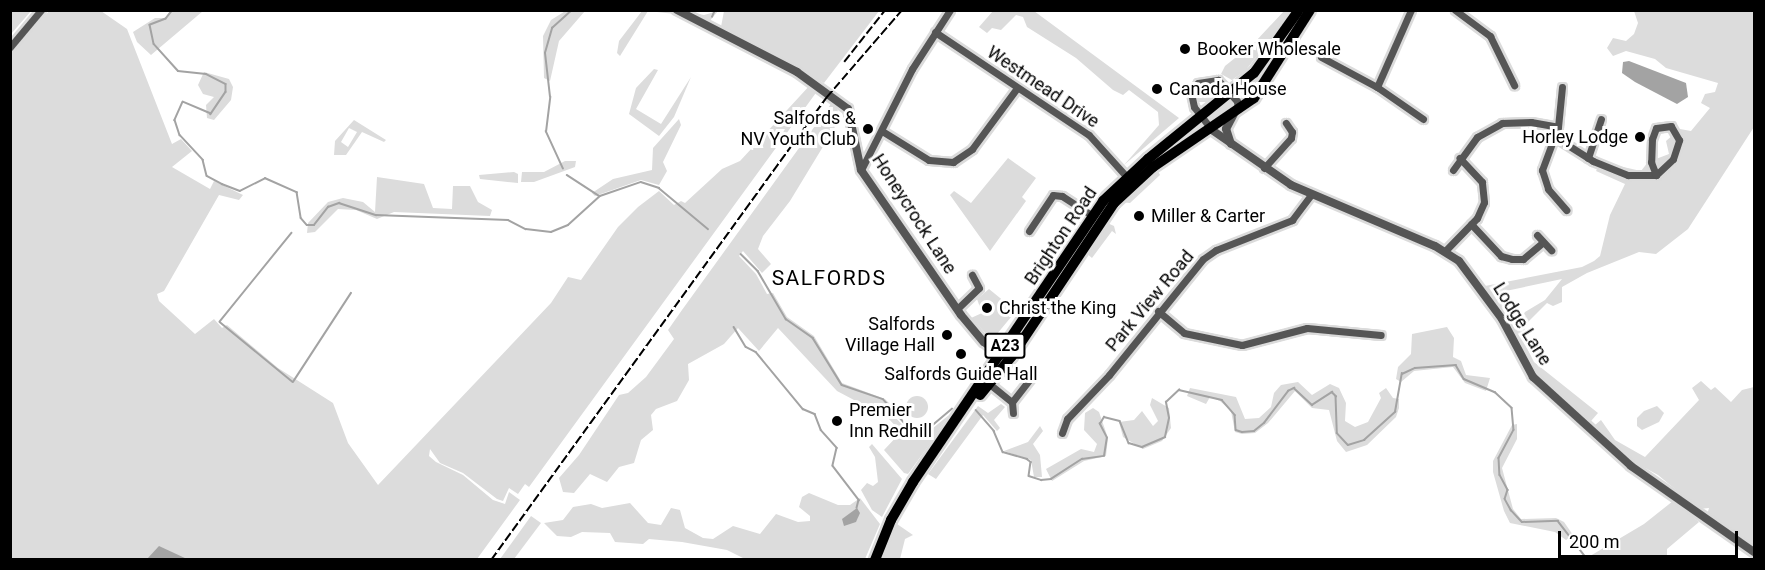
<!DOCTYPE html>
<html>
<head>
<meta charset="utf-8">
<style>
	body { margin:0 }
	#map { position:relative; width:1765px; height:570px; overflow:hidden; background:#fff; font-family:Roboto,sans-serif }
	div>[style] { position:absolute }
	.green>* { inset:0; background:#dcdcdc }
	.round { border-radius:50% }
	.water>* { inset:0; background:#a3a3a3 }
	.stream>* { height:1.5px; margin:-0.75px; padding:0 0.75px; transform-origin:0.75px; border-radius:0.75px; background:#a3a3a3 }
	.roads { filter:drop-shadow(2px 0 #dbdbdb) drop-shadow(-2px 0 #dbdbdb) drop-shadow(0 2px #dbdbdb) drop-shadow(0 -2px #dbdbdb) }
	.minor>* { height:7px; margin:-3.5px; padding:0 3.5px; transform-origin:3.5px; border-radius:3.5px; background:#555 }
	.tertiary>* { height:8px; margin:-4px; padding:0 4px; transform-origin:4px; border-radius:4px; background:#555 }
	.primary>* { height:10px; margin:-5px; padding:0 5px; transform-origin:5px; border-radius:5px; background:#000 }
	.rail>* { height:1.5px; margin-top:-0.75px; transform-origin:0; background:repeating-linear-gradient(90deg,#000 0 9px,transparent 0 12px) }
	.dots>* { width:16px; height:16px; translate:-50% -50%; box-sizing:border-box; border:3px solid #fff; border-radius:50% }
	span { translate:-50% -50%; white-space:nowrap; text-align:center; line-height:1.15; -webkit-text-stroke:6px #fff; paint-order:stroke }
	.shield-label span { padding:2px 4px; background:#fff; border:2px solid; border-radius:4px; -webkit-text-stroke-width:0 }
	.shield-label { font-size:16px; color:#000; font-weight:700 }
	.poi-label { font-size:18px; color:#000 }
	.left { translate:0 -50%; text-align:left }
	.right { translate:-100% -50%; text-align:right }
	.street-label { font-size:18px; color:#000 }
	.quarter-label { font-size:21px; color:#000; letter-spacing:1.5px }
	.frame { position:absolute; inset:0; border:12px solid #000; pointer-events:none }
	.scale { position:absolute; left:1558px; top:531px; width:180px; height:27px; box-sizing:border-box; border:3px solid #000; border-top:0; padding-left:8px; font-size:18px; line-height:21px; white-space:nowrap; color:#000; -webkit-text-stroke:4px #fff; paint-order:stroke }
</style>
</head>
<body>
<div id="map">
	<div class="green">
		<i style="clip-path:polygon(11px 10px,31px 11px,11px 34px,10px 11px)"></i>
		<i style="clip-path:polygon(567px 10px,585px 11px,559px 41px,550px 81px,544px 78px,543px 36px,551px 20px)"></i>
		<i style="clip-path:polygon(49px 11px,101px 11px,127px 29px,172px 144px,181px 139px,192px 151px,172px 167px,210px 189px,214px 181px,243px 195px,239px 200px,219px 195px,164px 291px,157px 294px,159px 301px,195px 334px,214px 319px,222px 328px,227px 325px,278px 368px,333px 403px,348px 443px,378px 485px,551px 303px,568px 277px,581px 280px,618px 227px,638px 207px,659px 191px,674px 205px,681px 201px,685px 203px,722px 169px,740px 161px,811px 84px,818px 90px,529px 487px,525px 484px,518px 494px,509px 488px,503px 501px,497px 499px,463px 473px,440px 463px,430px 449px,429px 456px,436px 462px,463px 475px,493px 500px,505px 504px,509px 492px,520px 500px,477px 559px,11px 560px,11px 54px)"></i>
		<i style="clip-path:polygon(170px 11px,203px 11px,151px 55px,137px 42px,133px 32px,155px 18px,165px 18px)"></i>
		<i style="clip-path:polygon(642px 11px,670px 11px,675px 14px,648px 11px,620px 56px,617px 53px,619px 41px)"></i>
		<i style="clip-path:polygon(683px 11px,704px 15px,718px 11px,708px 23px)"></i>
		<i style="clip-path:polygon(724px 11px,879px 11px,824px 83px,721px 27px)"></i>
		<i style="clip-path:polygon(993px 11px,1034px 11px,1179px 118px,1124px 165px,1159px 125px,1158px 112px,1129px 90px,1123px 95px,1113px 90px,1076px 58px,1027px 27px,1023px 17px,1016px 15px,1001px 30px,992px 28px,987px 33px,979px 27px)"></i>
		<i style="clip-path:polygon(1284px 11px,1291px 11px,1246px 70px,1232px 80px,1221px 74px,1225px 66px,1255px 42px)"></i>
		<i style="clip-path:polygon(1634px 11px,1754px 11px,1754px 127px,1688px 229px,1656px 254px,1639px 252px,1587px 273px,1562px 287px,1562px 302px,1553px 306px,1547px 303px,1526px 324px,1523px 340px,1534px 362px,1598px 413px,1591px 421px,1536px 374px,1513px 333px,1525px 312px,1545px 300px,1562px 279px,1501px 292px,1508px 312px,1504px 314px,1485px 286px,1582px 267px,1594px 261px,1600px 256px,1610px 215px,1625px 184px,1596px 171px,1601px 162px,1641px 171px,1648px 162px,1669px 154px,1666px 141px,1680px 129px,1691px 131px,1710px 108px,1701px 103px,1705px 94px,1715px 92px,1718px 83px,1666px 68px,1655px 59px,1626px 51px,1613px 56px,1607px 48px,1613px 38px,1626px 41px,1634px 34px,1638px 23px)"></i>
		<i style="clip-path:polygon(654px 69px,658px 70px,636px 109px,661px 124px,691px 77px,674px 117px,659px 136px,629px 114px,636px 88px)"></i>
		<i style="clip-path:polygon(204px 72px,229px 79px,233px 87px,231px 100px,214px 120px,207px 118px,206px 105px,214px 97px,203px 94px,198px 85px)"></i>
		<i style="clip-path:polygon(1206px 82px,1223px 88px,1207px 102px,1197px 102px,1196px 91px)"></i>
		<i style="clip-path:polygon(1231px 99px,1232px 108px,1214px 120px,1209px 119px)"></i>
		<i style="clip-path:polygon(833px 101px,841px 117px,790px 201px,763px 236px,758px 249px,771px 264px,762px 273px,743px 251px,739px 256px,756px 274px,767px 294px,773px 293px,787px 317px,814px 336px,842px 383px,885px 399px,899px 413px,895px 417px,906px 429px,922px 437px,949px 415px,929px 445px,908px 474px,904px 473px,884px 450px,901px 432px,888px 418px,837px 391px,778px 328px,759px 351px,738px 328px,724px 344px,688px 364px,689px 380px,677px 401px,656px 409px,651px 415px,653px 430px,641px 440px,634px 463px,619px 467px,607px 482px,590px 474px,574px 493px,563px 492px,559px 478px,579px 455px,619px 395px,628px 393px,646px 377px,674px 339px,668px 330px,682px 310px)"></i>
		<i style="clip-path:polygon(679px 119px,681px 125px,663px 162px,667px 171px,659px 185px,641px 180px,595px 196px,592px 193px,613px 179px,652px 170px,653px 148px)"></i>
		<i style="clip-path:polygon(evenodd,354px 120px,386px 140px,384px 142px,362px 132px,346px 155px,334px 155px,335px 141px,354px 120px,349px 128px,357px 132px,348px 147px,341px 142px,349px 128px)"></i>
		<i style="clip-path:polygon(1008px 158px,1036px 178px,1022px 197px,1026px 201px,990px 251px,950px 195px,954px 191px,971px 203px)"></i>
		<i style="clip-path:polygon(565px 161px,576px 161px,575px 167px,534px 182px,521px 182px,522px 172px,544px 172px)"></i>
		<i style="clip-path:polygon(1158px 171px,1160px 175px,1130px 203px,1121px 202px)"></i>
		<i style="clip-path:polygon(514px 172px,518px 174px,518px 183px,480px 179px,479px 175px)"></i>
		<i style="clip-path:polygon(377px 177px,424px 184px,433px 208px,452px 209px,453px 186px,470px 186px,478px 202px,492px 210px,490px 216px,394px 212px,377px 219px,356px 210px,338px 209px,315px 232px,307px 233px,308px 223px,328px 202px,343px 198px,363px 202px,375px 212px)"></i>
		<i style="clip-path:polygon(1105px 222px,1114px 226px,1116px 234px,1112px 231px,1092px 258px,1085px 252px)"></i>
		<i style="clip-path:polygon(989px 289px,1016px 311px,992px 340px,971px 318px,982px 313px,977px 299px)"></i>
		<i style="clip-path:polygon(1447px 327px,1454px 338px,1453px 357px,1461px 361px,1466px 375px,1490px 378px,1486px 391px,1465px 383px,1453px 367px,1414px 371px,1401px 382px,1396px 379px,1398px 367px,1411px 354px,1412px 334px)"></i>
		<i style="clip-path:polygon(1701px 381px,1711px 390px,1715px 387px,1731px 402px,1742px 390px,1754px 387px,1754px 544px,1707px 515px,1709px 508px,1699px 509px,1658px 475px,1625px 457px,1595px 425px,1601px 420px,1615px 440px,1645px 457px,1699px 400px,1692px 388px)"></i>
		<i style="clip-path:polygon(1298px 382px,1312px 395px,1330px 384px,1339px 388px,1346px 403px,1345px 421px,1355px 427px,1368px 422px,1381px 398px,1379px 393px,1386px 388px,1393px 398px,1399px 399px,1399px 408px,1396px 417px,1367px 445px,1346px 452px,1337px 441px,1329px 410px,1312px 408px,1295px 391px,1268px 423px,1255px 433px,1242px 434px,1235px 432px,1231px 411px,1220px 401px,1210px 397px,1206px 404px,1187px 396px,1190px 388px,1236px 397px,1245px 419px,1259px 418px,1271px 407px,1274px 393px,1281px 385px)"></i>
		<i class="round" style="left:906px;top:396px;width:22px;height:22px"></i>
		<i style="clip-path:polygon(1152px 398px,1169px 408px,1171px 428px,1162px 441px,1143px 449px,1123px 437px,1119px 422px,1134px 420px,1142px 411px,1153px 426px,1158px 421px,1150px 405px)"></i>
		<i style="clip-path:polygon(1001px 404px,1005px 407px,994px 420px,1000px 428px,997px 431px,983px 415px,936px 479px,928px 474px,978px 406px,988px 413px)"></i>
		<i style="clip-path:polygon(1657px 406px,1664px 413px,1659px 422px,1642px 430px,1637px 426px,1637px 418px,1644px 411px)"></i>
		<i style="clip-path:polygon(1093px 408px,1099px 412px,1108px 438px,1106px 456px,1084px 461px,1052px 481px,1046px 469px,1081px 449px,1094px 452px,1097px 444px,1084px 430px,1085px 413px)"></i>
		<i style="clip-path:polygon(1517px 424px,1517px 439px,1502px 468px,1513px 509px,1521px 519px,1556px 518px,1564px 522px,1573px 535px,1566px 540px,1555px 532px,1510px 523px,1504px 511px,1493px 472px,1493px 461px,1512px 425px)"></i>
		<i style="clip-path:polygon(1040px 426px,1043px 431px,1033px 444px,1040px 455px,1042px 477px,1034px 477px,1031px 460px,1004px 451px,1028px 442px)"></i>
		<i style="clip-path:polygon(872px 444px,902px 479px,882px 517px,872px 510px,861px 490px,867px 483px,873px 486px,878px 482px,875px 457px,869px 447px)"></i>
		<i style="clip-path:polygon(809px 493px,838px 505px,850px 505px,860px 498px,880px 524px,865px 559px,747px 560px,727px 550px,682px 542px,649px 539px,643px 544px,615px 542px,610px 533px,582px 532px,571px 537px,557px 536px,544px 523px,563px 520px,573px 507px,591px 504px,602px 508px,630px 503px,648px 523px,661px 525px,671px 508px,680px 510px,685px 528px,703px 538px,713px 539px,733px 526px,760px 534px,776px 514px,798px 522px,810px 521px,810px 516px,799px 507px,802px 497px)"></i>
		<i style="clip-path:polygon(1673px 501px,1699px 522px,1667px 549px,1667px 559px,1585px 559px,1644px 524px)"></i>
		<i style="clip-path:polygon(531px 516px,541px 523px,514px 559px,500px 559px)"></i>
		<i style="clip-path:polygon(897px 524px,913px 535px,905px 539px,900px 559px,881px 559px)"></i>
	</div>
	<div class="water">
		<i style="clip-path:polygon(1629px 61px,1686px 83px,1688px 97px,1677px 104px,1635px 82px,1622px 73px,1623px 62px)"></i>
		<i style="clip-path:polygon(857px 508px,860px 513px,856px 522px,844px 526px,842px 519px)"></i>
		<i style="clip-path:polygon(159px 546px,187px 559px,147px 559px)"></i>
	</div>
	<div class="stream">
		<i style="left:173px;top:10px;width:11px;rotate:128deg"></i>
		<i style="left:166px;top:19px;width:17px;rotate:159deg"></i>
		<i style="left:150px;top:25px;width:19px;rotate:78deg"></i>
		<i style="left:154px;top:44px;width:36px;rotate:48deg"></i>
		<i style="left:178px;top:71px;width:28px;rotate:6deg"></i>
		<i style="left:206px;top:74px;width:22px;rotate:27deg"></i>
		<i style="left:226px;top:84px;width:8px;rotate:90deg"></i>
		<i style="left:226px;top:92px;width:27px;rotate:124deg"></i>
		<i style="left:211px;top:114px;width:30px;rotate:-157deg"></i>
		<i style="left:183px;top:102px;width:20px;rotate:114deg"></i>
		<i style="left:175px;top:120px;width:16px;rotate:72deg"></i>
		<i style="left:180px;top:135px;width:34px;rotate:47deg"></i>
		<i style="left:203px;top:160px;width:16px;rotate:76deg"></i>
		<i style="left:207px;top:176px;width:17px;rotate:28deg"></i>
		<i style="left:222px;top:184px;width:19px;rotate:21deg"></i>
		<i style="left:240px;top:191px;width:28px;rotate:-27deg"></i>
		<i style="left:265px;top:178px;width:35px;rotate:24deg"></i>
		<i style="left:297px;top:192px;width:26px;rotate:81deg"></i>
		<i style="left:301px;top:218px;width:9px;rotate:49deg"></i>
		<i style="left:307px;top:225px;width:7px"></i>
		<i style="left:314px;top:225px;width:23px;rotate:-52deg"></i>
		<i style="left:328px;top:207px;width:12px;rotate:-20deg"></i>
		<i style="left:339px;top:203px;width:39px;rotate:18deg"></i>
		<i style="left:376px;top:215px;width:132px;rotate:2.2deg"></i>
		<i style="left:508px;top:220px;width:20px;rotate:27deg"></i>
		<i style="left:526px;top:229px;width:25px;rotate:7deg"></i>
		<i style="left:551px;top:232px;width:18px;rotate:-22deg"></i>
		<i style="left:568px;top:225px;width:43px;rotate:-42.2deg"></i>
		<i style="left:600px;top:196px;width:43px;rotate:-18.9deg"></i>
		<i style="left:641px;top:182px;width:19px;rotate:18deg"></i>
		<i style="left:659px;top:188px;width:64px;rotate:39.9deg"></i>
		<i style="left:712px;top:17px;width:8px;rotate:-67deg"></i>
		<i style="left:563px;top:169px;width:41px;rotate:-114.7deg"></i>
		<i style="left:546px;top:132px;width:35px;rotate:-83deg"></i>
		<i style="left:550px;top:97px;width:44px;rotate:-96.5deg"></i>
		<i style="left:545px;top:53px;width:26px;rotate:-74deg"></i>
		<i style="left:552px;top:28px;width:27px;rotate:-42deg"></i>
		<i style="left:567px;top:175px;width:38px;rotate:33deg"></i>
		<i style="left:292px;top:233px;width:114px;rotate:129deg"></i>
		<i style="left:220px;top:322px;width:94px;rotate:39.4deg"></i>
		<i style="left:293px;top:382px;width:106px;rotate:-56.9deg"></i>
		<i style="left:741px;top:254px;width:24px;rotate:45deg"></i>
		<i style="left:758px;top:271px;width:56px;rotate:59.7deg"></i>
		<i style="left:786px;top:319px;width:33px;rotate:35deg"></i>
		<i style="left:813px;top:338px;width:55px;rotate:58.3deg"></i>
		<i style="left:842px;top:385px;width:43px;rotate:18.9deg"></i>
		<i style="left:883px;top:399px;width:38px;rotate:48deg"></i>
		<i style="left:908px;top:427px;width:16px;rotate:27deg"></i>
		<i style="left:922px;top:434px;width:39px;rotate:-40deg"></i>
		<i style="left:734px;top:327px;width:23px;rotate:59deg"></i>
		<i style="left:746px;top:347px;width:11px;rotate:27deg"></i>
		<i style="left:756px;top:352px;width:74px;rotate:50.5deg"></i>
		<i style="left:803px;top:409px;width:13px;rotate:23deg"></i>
		<i style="left:815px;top:414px;width:17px;rotate:69deg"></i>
		<i style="left:821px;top:430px;width:24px;rotate:48deg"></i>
		<i style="left:837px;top:448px;width:18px;rotate:103deg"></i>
		<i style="left:833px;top:466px;width:43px;rotate:52.6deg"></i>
		<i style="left:859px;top:500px;width:8px;rotate:104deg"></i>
		<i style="left:976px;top:410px;width:28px;rotate:49deg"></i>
		<i style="left:994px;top:431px;width:23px;rotate:67deg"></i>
		<i style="left:1003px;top:452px;width:25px;rotate:16deg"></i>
		<i style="left:1027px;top:459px;width:5px;rotate:37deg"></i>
		<i style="left:1031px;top:462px;width:14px;rotate:98deg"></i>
		<i style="left:1029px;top:476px;width:13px;rotate:18deg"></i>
		<i style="left:1041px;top:480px;width:10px;rotate:-6deg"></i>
		<i style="left:1051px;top:479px;width:37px;rotate:-33deg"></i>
		<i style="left:1082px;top:459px;width:22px;rotate:-8deg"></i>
		<i style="left:1104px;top:456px;width:18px;rotate:-81deg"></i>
		<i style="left:1107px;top:438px;width:16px;rotate:-117deg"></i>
		<i style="left:1100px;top:424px;width:8px;rotate:-60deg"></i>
		<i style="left:1104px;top:417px;width:16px;rotate:14deg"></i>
		<i style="left:1120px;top:421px;width:24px;rotate:68deg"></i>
		<i style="left:1129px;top:443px;width:14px;rotate:17deg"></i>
		<i style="left:1142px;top:447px;width:25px;rotate:-23deg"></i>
		<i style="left:1165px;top:437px;width:19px;rotate:-78deg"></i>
		<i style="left:1169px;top:418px;width:16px;rotate:-101deg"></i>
		<i style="left:1166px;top:402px;width:18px;rotate:-43deg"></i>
		<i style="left:1179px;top:390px;width:44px;rotate:13.1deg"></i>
		<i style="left:1222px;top:400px;width:20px;rotate:49deg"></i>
		<i style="left:1235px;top:415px;width:15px;rotate:86deg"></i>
		<i style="left:1236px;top:430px;width:6px;rotate:18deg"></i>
		<i style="left:1242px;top:432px;width:12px;rotate:-5deg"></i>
		<i style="left:1254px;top:431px;width:13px;rotate:-39deg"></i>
		<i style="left:1264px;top:423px;width:40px;rotate:-53deg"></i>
		<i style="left:1288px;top:391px;width:7px;rotate:-27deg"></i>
		<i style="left:1294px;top:388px;width:25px;rotate:43deg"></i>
		<i style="left:1312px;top:405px;width:24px;rotate:-33deg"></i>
		<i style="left:1332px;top:392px;width:6px;rotate:45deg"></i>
		<i style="left:1336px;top:396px;width:37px;rotate:88deg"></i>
		<i style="left:1337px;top:433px;width:16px;rotate:47deg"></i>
		<i style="left:1348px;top:445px;width:17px;rotate:-17deg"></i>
		<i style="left:1364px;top:440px;width:42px;rotate:-42.1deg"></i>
		<i style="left:1395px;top:412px;width:39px;rotate:-80deg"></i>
		<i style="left:1402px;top:374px;width:14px;rotate:-25deg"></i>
		<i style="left:1415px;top:368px;width:41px;rotate:-4.2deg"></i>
		<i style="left:1456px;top:365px;width:16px;rotate:60deg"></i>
		<i style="left:1464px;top:379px;width:34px;rotate:23deg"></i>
		<i style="left:1495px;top:392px;width:23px;rotate:43deg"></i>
		<i style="left:1512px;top:408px;width:22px;rotate:85deg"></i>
		<i style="left:1514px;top:430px;width:32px;rotate:118deg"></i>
		<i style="left:1499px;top:458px;width:17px;rotate:87deg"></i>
		<i style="left:1500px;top:475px;width:17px;rotate:62deg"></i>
		<i style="left:1508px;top:490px;width:9px;rotate:108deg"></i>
		<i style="left:1505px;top:499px;width:13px;rotate:61deg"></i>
		<i style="left:1511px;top:510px;width:16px;rotate:47deg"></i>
		<i style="left:1522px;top:522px;width:36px;rotate:-2deg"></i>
		<i style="left:1558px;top:521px;width:49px;rotate:52.4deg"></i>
	</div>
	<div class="roads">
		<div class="minor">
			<i style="left:1455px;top:10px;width:44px;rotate:36.6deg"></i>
			<i style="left:1490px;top:36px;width:55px;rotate:63.9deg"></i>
			<i style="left:935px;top:32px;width:185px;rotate:33.8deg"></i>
			<i style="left:1089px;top:135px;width:57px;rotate:47.9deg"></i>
			<i style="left:10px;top:47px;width:48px;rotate:-50deg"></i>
			<i style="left:1321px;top:57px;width:64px;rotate:28.2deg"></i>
			<i style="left:1377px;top:87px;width:56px;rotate:34.8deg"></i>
			<i style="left:1377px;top:87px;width:84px;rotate:-66.2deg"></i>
			<i style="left:1562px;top:87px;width:40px;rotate:95.7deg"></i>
			<i style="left:1558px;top:127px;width:46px;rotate:110.4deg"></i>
			<i style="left:1542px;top:170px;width:20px;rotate:72deg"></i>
			<i style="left:1548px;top:189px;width:28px;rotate:49deg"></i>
			<i style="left:1212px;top:130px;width:29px;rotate:-128deg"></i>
			<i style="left:1194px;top:107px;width:14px;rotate:-102deg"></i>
			<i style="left:1191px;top:93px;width:12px;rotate:-55deg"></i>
			<i style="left:1198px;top:83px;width:20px;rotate:-9deg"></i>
			<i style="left:1218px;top:80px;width:28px;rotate:48deg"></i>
			<i style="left:1237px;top:101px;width:8px;rotate:83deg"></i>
			<i style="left:882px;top:131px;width:55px;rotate:31.7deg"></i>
			<i style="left:929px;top:160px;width:24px;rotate:5deg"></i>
			<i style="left:953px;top:162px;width:23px;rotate:-34deg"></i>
			<i style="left:972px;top:149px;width:76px;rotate:-53.6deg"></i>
			<i style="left:1555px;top:137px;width:45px;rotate:32.3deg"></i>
			<i style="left:1593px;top:161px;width:38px;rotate:22deg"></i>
			<i style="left:1628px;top:175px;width:28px"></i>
			<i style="left:1656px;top:175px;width:23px;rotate:-43deg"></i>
			<i style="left:1673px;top:159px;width:20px;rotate:-72deg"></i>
			<i style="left:1679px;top:140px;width:16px;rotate:-120deg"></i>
			<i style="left:1671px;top:126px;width:15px;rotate:172deg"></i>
			<i style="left:1656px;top:128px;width:12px;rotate:110deg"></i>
			<i style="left:1652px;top:139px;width:23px;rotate:92deg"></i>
			<i style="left:1651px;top:162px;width:14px;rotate:69deg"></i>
			<i style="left:1588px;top:158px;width:41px;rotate:-71.6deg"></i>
			<i style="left:1264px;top:168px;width:40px;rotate:-48deg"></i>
			<i style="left:1291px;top:138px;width:6px;rotate:-81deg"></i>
			<i style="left:1292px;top:132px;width:11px;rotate:-124deg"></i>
			<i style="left:861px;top:170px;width:113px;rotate:-63.2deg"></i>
			<i style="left:912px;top:69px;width:70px;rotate:-57.2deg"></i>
			<i style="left:1453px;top:170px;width:41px;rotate:-54deg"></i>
			<i style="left:1477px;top:137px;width:29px;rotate:-29deg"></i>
			<i style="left:1502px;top:123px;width:29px;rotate:-2deg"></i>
			<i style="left:1531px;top:122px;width:27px;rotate:10deg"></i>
			<i style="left:1471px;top:224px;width:44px;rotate:46.8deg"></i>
			<i style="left:1501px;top:256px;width:11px;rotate:15deg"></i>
			<i style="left:1512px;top:259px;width:11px"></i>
			<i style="left:1523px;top:259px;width:26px;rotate:-40deg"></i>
			<i style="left:1029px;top:231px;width:43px;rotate:-56.3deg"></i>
			<i style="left:1053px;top:195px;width:9px;rotate:6deg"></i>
			<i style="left:1062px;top:196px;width:37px;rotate:33deg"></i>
			<i style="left:1537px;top:235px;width:21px;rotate:47deg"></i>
			<i style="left:1445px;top:251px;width:46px;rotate:-45.9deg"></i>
			<i style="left:1477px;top:218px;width:17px;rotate:-66deg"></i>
			<i style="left:1484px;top:202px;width:20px;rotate:-96deg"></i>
			<i style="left:1482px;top:182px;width:33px;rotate:-133deg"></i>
			<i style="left:957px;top:309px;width:30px;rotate:-44deg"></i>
			<i style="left:979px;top:288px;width:15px;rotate:-118deg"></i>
			<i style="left:1158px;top:311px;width:34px;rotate:40deg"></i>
			<i style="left:1184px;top:333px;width:59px;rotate:11.7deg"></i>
			<i style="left:1242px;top:345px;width:67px;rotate:-14.7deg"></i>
			<i style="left:1307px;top:328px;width:74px;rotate:5.4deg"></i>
			<i style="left:987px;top:382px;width:32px;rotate:39deg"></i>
			<i style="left:1012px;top:402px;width:34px;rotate:-52deg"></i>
			<i style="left:1012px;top:402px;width:11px;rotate:85deg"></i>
			<i style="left:1062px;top:433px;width:15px;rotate:-70deg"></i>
			<i style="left:1067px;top:419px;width:61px;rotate:-46.3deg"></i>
			<i style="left:1109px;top:375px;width:149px;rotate:-51deg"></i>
			<i style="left:1203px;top:259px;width:16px;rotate:-35deg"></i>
			<i style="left:1216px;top:250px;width:82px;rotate:-21.5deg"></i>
			<i style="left:1292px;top:220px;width:31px;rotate:-53deg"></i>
		</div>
		<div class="tertiary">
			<i style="left:677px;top:10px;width:135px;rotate:27.3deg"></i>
			<i style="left:797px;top:72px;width:63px;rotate:36deg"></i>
			<i style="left:848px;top:109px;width:62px;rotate:78deg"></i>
			<i style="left:861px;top:170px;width:176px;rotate:55.4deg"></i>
			<i style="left:961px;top:315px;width:35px;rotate:50deg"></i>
			<i style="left:984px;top:342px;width:30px;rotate:37deg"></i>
			<i style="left:1212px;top:130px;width:96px;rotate:34.8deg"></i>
			<i style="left:1291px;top:185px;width:156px;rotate:23deg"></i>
			<i style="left:1435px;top:246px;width:28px;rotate:32deg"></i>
			<i style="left:1459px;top:261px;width:72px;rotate:53.4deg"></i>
			<i style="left:1502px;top:319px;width:66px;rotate:61.9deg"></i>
			<i style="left:1533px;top:377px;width:132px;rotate:42.2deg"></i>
			<i style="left:1631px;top:466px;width:150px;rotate:35deg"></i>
			<i style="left:1231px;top:144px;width:16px;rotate:-108deg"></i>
			<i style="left:1226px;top:129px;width:17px;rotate:-62deg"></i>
		</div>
		<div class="primary">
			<i style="left:980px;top:395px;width:50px;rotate:-50.6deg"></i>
			<i style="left:1012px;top:356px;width:184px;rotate:-56.3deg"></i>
			<i style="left:1114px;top:203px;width:53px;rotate:-42.7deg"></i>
			<i style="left:1153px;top:167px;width:122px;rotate:-34.3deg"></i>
			<i style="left:1254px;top:98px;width:104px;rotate:-57.5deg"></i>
			<i style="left:875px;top:560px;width:43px;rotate:-68.2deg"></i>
			<i style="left:891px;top:520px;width:44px;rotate:-59.9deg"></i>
			<i style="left:913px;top:482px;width:339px;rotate:-55.9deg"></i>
			<i style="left:1103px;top:201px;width:62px;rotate:-43deg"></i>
			<i style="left:1148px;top:159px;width:136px;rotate:-39.1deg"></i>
			<i style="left:1254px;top:73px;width:77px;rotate:-54.5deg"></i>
		</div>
	</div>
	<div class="rail">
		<i style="left:844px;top:62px;width:66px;rotate:-51.7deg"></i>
		<i style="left:491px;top:560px;width:571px;rotate:-54.05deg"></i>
		<i style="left:826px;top:98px;width:116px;rotate:-49.2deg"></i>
	</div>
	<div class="dots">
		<i style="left:1185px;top:49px;background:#000"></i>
		<i style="left:1157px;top:89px;background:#000"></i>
		<i style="left:868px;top:129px;background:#000"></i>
		<i style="left:1640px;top:137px;background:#000"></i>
		<i style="left:1139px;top:216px;background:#000"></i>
		<i style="left:987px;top:308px;background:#000"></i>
		<i style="left:947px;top:335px;background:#000"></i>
		<i style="left:961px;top:354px;background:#000"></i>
		<i style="left:837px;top:421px;background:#000"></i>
	</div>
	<div class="shield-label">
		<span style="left:1005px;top:346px">A23</span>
	</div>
	<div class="poi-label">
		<span class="left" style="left:1197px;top:49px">Booker Wholesale</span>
		<span class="left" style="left:1169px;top:89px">Canada House</span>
		<span class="right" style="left:856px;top:129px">Salfords &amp;<br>NV Youth Club</span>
		<span class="right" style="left:1628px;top:137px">Horley Lodge</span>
		<span class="left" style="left:1151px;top:216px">Miller &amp; Carter</span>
		<span class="left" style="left:999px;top:308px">Christ the King</span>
		<span class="right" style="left:935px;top:335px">Salfords<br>Village Hall</span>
		<span style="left:961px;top:374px">Salfords Guide Hall</span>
		<span class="left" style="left:849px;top:421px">Premier<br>Inn Redhill</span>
	</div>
	<div class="street-label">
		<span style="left:1043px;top:87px;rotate:34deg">Westmead Drive</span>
		<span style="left:914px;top:214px;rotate:57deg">Honeycrock Lane</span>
		<span style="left:1061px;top:236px;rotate:-56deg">Brighton Road</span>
		<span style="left:1150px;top:301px;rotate:-50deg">Park View Road</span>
		<span style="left:1522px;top:324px;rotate:58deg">Lodge Lane</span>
	</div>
	<div class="quarter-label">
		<span style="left:829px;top:278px">SALFORDS</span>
	</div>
	<div class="frame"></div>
	<div class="scale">200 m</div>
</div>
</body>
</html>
